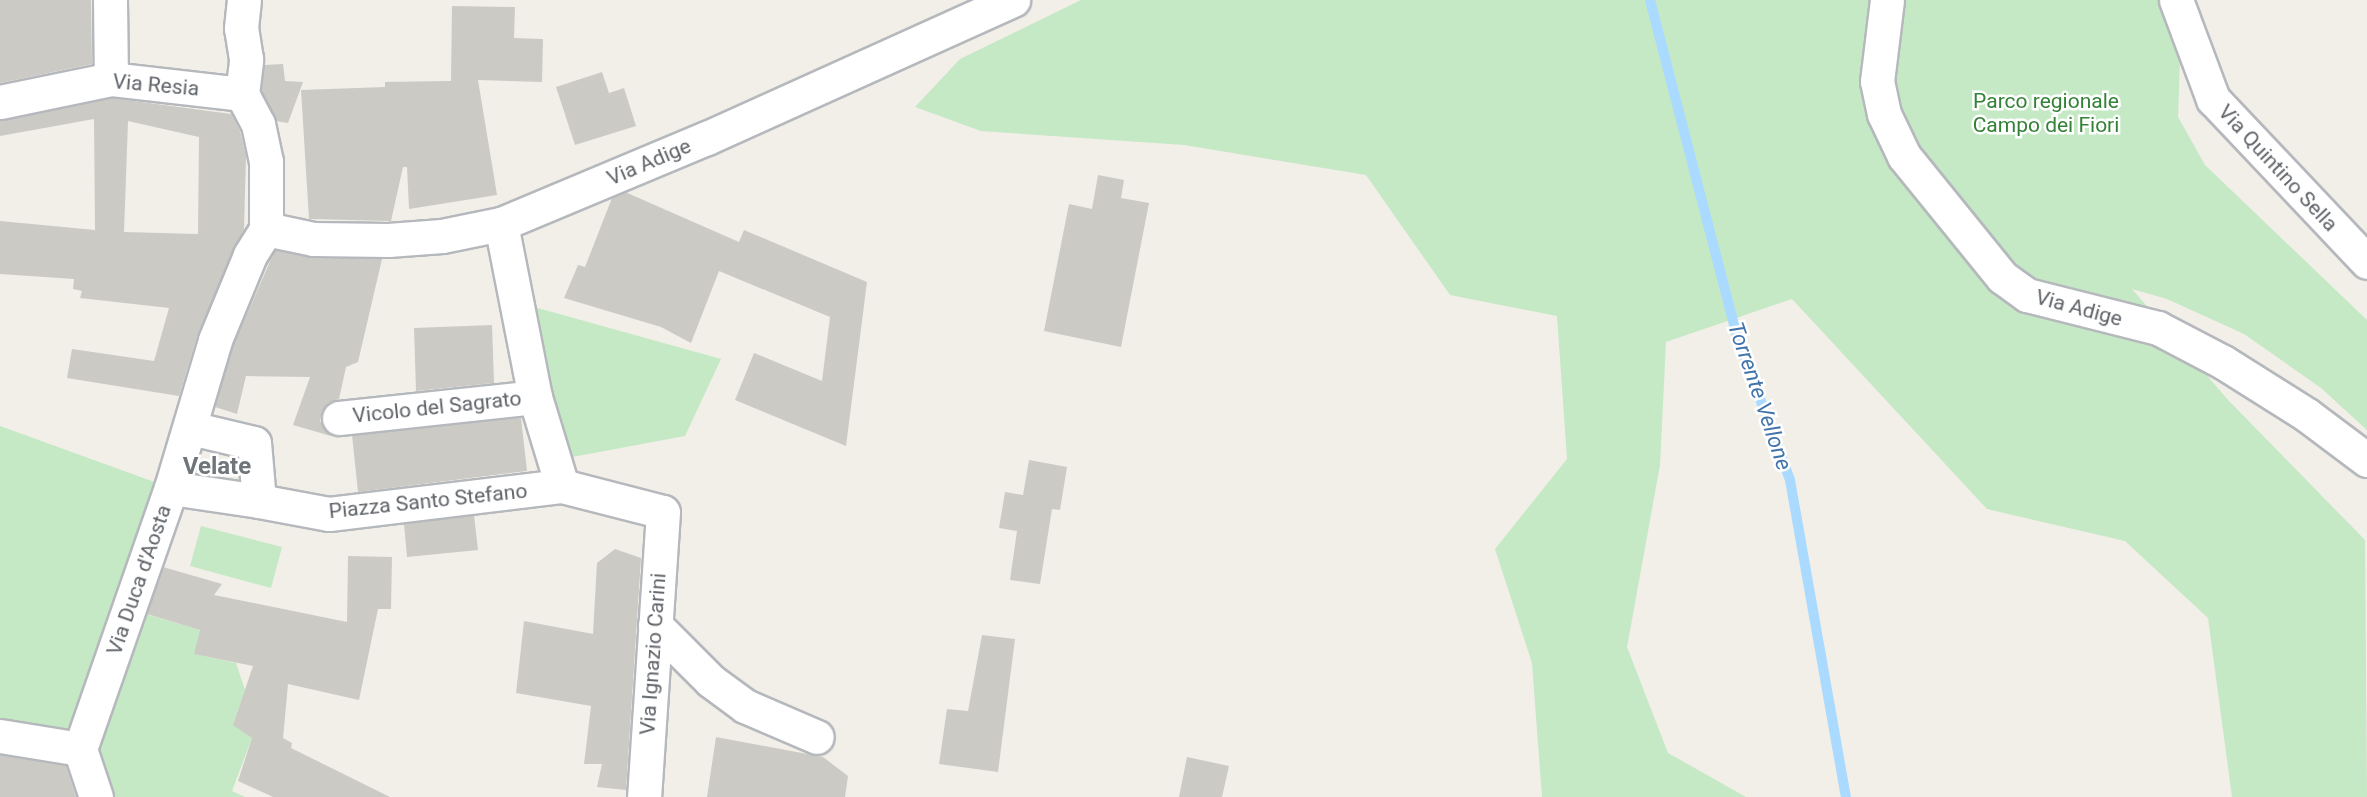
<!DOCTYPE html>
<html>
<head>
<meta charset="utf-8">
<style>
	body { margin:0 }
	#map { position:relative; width:2367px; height:797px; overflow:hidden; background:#f1efe8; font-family:Roboto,sans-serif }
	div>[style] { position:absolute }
	.green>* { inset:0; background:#c5e8c5 }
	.stream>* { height:10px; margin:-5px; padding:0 5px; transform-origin:5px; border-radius:5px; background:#aadaff }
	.building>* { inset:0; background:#cccac5 }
	.roads { filter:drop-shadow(2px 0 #b5b8bc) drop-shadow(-2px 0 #b5b8bc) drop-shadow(0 2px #b5b8bc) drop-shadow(0 -2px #b5b8bc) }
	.street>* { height:33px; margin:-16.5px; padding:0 16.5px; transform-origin:16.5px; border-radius:16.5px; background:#fff }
	.secondary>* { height:33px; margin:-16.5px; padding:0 16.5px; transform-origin:16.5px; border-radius:16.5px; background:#fff }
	span { translate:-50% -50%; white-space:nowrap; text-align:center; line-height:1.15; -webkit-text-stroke:5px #fff; paint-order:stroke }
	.street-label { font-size:21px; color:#5f6368 }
	.park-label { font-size:21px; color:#348238 }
	.water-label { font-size:22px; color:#4174aa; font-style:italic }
	.quarter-label { font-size:24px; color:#70757a; font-weight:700 }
</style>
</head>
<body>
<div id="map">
	<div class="green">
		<i style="clip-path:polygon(1081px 0,2182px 0,2178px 117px,2205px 165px,2367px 320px,2367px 430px,2321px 388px,2244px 334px,2167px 299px,2132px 289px,2229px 401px,2365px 540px,2367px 797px,2232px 797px,2208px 618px,2125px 541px,1987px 509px,1792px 299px,1666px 342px,1660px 465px,1627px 647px,1668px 753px,1746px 797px,1542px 797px,1532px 663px,1495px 549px,1567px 459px,1557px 316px,1450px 295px,1366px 175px,1184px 145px,981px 131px,915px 107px,960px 59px)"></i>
		<i style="clip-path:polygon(534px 307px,721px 359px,685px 436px,567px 458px)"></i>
		<i style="clip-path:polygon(0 426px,171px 488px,80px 749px,0 734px)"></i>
		<i style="clip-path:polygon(201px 526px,282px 547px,271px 588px,190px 566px)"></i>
		<i style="clip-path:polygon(139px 612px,200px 630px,195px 654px,236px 663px,245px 690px,234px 722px,252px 738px,232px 791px,245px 797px,114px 797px,96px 745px)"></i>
	</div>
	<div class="stream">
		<i style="left:1650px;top:0;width:347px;rotate:75.5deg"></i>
		<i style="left:1737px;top:336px;width:153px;rotate:69.8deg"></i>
		<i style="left:1790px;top:480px;width:322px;rotate:80deg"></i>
	</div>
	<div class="building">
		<i style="clip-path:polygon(0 0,91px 0,92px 64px,0 83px)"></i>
		<i style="clip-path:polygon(452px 6px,515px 7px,514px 38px,543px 39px,542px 82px,478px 80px,497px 195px,409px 209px,407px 167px,403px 167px,391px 221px,309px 219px,301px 90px,385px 87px,385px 82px,451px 81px)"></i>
		<i style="clip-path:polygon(283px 64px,285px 81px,303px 82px,288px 123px,276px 121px,261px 90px,264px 65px)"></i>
		<i style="clip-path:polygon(602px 72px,609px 93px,624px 88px,636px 126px,575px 145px,556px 87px)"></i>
		<i style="clip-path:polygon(evenodd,112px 98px,231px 114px,240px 131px,246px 156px,244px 229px,198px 333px,179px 396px,67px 378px,72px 349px,154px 361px,169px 308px,80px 298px,82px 291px,73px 289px,74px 279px,0 274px,0 221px,95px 230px,94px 119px,0 136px,0 120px,112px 98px,128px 121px,199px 137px,198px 234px,124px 232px,128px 121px)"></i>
		<i style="clip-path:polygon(1098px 175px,1124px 180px,1121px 198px,1149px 203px,1121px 347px,1044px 331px,1069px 204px,1092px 209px)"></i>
		<i style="clip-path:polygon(625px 192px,739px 242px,744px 230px,867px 282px,846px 446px,735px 400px,754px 353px,822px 381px,830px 317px,719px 271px,691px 343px,661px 327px,564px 298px,578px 265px,585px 267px,612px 198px)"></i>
		<i style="clip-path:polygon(275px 250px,313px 258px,382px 259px,358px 362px,346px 367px,339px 399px,328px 403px,322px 411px,320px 421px,331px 436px,293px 425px,310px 377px,246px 376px,237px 414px,215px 407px,233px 346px)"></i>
		<i style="clip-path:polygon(492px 325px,494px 383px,416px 391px,414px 328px)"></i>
		<i style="clip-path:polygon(521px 418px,527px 471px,358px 492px,352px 435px)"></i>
		<i style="clip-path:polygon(1029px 460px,1067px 467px,1060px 510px,1052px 509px,1040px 584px,1010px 580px,1017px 531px,999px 528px,1005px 492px,1023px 495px)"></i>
		<i style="clip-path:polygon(474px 515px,478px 550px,407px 557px,404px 524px)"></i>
		<i style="clip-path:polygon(615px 549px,641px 558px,626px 790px,597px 787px,602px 764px,584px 764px,591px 706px,516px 693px,524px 621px,593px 634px,597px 563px)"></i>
		<i style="clip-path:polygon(348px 556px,392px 557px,391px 609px,378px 609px,359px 700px,288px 684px,283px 738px,292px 743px,291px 748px,390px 797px,273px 797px,238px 781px,252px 738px,233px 725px,253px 666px,194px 654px,200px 630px,147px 614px,163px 567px,222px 584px,214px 595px,347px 622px)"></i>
		<i style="clip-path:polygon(982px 635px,1015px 639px,998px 772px,939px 764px,947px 709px,968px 711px)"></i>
		<i style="clip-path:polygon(716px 737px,823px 757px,848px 776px,845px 797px,707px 797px)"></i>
		<i style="clip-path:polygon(0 755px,66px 766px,76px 797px,0 797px)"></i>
		<i style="clip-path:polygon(1187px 757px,1229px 766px,1222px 797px,1179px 797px)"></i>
	</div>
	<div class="roads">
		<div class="street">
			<i style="left:110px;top:0;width:79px;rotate:89.3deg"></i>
			<i style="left:1887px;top:0;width:82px;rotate:97deg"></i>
			<i style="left:1877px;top:81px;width:34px;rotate:78deg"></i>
			<i style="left:1884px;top:114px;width:47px;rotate:64.5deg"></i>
			<i style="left:1904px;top:156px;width:156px;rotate:51deg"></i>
			<i style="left:2002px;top:277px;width:31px;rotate:36deg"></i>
			<i style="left:2027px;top:295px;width:135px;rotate:14.1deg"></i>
			<i style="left:2158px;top:328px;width:73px;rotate:27.6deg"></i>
			<i style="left:2223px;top:362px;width:99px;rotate:32.2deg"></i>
			<i style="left:2307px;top:415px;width:75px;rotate:36.9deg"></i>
			<i style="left:242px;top:94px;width:34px;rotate:62deg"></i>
			<i style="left:258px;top:124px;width:38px;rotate:78deg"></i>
			<i style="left:266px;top:161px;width:68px;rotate:90deg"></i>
			<i style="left:242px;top:94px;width:35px;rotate:-83deg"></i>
			<i style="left:246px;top:59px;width:31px;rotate:-99deg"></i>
			<i style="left:241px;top:28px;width:28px;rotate:-84deg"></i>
			<i style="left:0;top:102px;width:113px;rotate:-11.7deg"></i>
			<i style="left:111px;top:79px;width:132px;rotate:6.5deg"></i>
			<i style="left:501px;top:224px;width:176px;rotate:78.9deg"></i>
			<i style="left:535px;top:397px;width:93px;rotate:73.1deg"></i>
			<i style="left:266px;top:229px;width:48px;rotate:12deg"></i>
			<i style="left:313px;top:239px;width:75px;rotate:0.8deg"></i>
			<i style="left:388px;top:240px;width:54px;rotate:-4.2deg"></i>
			<i style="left:442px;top:236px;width:60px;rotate:-11.5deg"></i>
			<i style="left:501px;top:224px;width:223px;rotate:-22.7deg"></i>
			<i style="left:707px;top:138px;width:336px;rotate:-24.3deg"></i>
			<i style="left:339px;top:418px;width:197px;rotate:-6.1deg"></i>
			<i style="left:171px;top:488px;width:89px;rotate:8.4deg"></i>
			<i style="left:259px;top:501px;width:58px;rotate:-94.9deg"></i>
			<i style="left:254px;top:443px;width:65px;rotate:-166.6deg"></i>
			<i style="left:259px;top:501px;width:71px;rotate:10.5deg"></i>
			<i style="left:329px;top:514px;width:235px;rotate:-6.9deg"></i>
			<i style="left:562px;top:486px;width:104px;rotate:14.4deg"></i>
			<i style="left:663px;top:512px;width:286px;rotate:93.8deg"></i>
			<i style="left:655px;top:625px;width:79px;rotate:45deg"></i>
			<i style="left:711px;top:681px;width:42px;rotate:36.3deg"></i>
			<i style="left:745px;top:706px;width:78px;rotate:23.3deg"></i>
			<i style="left:0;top:736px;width:81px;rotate:9.2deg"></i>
			<i style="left:96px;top:797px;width:51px;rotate:-108.4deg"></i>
			<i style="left:80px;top:749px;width:276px;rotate:-70.8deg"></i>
			<i style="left:171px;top:488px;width:154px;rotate:-73.4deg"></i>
			<i style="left:215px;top:340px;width:92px;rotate:-67.6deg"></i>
			<i style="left:250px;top:255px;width:31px;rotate:-58deg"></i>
		</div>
		<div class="secondary">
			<i style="left:2176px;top:0;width:106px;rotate:69.5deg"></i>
			<i style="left:2213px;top:99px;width:224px;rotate:46.6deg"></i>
		</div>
	</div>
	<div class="street-label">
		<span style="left:156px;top:85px;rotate:5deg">Via Resia</span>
		<span style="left:649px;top:162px;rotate:-23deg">Via Adige</span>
		<span style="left:2278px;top:168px;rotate:47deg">Via Quintino Sella</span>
		<span style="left:2079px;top:308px;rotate:15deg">Via Adige</span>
		<span style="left:437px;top:407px;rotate:-6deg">Vicolo del Sagrato</span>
		<span style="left:428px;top:501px;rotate:-6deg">Piazza Santo Stefano</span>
		<span style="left:139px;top:580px;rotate:-71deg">Via Duca d'Aosta</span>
		<span style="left:653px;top:654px;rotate:-86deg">Via Ignazio Carini</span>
	</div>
	<div class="park-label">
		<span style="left:2046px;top:113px">Parco regionale<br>Campo dei Fiori</span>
	</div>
	<div class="water-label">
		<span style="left:1760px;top:396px;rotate:71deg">Torrente Vellone</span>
	</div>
	<div class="quarter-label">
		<span style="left:217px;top:467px">Velate</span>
	</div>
</div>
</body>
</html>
